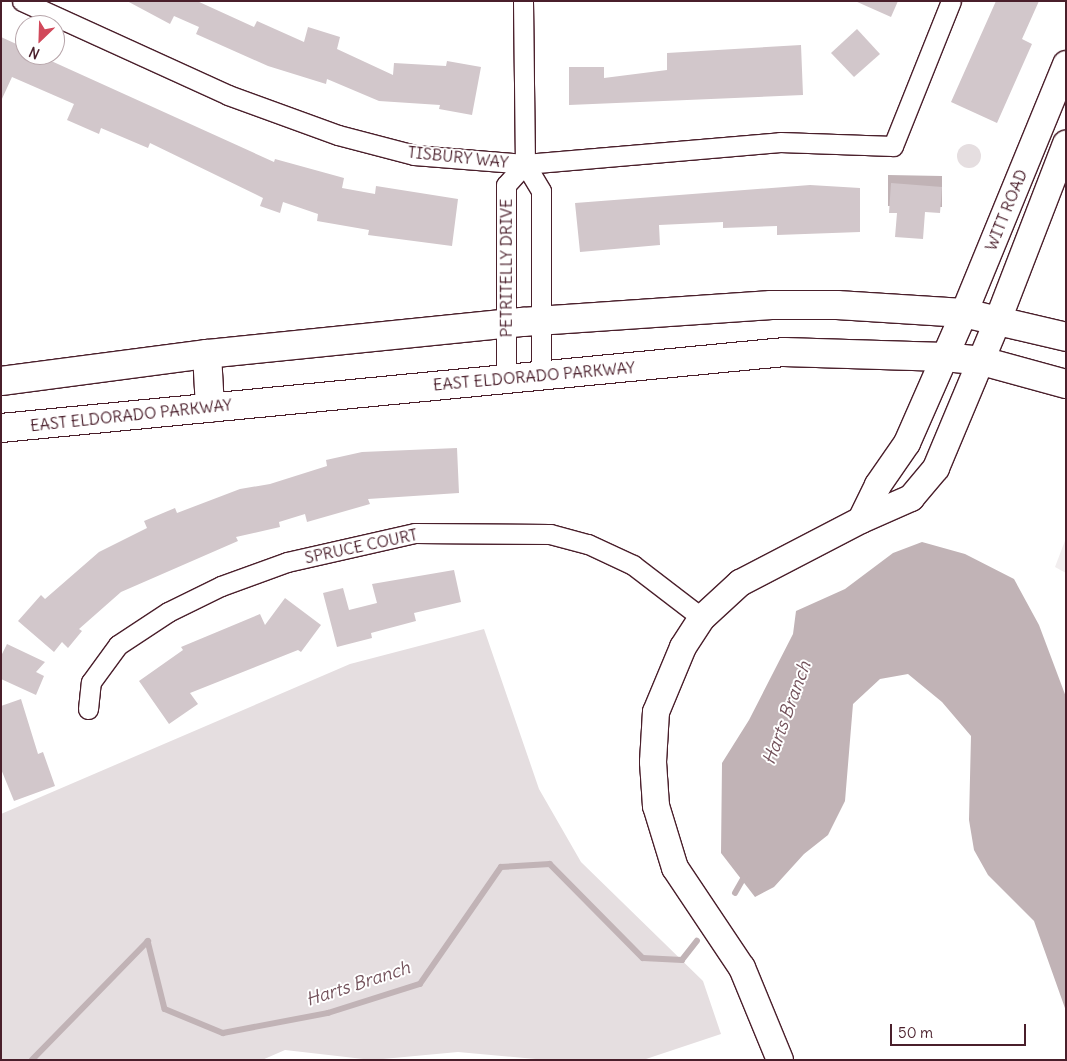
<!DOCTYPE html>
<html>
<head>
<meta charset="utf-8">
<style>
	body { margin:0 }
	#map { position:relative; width:1067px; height:1061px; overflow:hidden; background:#fff; font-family:Delius,sans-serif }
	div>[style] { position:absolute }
	.built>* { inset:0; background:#f2eeef }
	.green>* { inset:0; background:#e5dee0 }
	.round { border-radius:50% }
	.water>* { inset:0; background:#c1b3b6 }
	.stream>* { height:5.5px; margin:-2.75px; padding:0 2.75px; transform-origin:2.75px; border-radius:2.75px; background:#c1b3b6 }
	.building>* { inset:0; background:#d2c7cb }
	.roads { filter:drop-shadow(1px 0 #4a1f2b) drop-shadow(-1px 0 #4a1f2b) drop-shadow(0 1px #4a1f2b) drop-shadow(0 -1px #4a1f2b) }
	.street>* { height:19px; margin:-9.5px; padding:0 9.5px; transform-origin:9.5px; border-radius:9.5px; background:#fff }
	.secondary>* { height:26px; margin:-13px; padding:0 13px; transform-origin:13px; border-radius:13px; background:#fff }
	.primary>* { height:28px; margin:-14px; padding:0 14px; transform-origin:14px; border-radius:14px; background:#fff }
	span { translate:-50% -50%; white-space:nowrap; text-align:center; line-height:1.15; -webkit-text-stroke:4px #fff; paint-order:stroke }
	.street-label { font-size:16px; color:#4a1f2b }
	.water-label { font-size:18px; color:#74535c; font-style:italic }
	.frame { position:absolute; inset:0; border:2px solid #4a1f2b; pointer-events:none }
	.north { position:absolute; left:15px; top:15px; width:50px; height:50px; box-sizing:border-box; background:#fff; border:1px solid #b7a5aa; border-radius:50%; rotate:204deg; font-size:14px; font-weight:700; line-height:20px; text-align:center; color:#4a1f2b }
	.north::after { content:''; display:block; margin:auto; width:18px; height:22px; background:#d1495b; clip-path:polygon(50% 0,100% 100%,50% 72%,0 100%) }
	.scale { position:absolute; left:890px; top:1024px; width:136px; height:22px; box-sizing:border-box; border:2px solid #4a1f2b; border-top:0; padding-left:6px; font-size:15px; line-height:18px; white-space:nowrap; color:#4a1f2b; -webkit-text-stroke:4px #fff; paint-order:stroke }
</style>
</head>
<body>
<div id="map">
	<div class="built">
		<i style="clip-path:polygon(1066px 538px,1066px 573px,1055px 567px)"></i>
	</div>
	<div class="green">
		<i class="round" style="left:957px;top:144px;width:24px;height:24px"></i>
		<i style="clip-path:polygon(484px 629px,539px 789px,581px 862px,703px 981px,721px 1034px,643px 1060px,547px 1060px,458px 1052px,372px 1060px,285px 1050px,262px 1060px,1px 1060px,1px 814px,350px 664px)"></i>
	</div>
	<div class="water">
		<i style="clip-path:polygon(888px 175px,942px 176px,942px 207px,888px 206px)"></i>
		<i style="clip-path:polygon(922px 542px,965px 554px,1014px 579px,1039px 625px,1066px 697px,1066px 1011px,1034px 921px,988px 875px,974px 850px,969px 820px,971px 736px,942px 702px,908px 674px,880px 679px,853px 704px,845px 801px,828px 835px,804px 854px,774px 887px,755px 897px,721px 853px,722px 763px,749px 720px,793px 634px,796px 611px,845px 589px,893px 553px)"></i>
	</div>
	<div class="stream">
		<i style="left:735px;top:893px;width:20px;rotate:-60deg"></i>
		<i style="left:32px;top:1060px;width:166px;rotate:-45.7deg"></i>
		<i style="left:148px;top:941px;width:70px;rotate:76deg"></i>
		<i style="left:165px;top:1009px;width:63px;rotate:22.5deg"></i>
		<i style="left:223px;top:1033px;width:107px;rotate:-10.8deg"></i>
		<i style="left:328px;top:1013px;width:96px;rotate:-17.5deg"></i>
		<i style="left:420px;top:984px;width:142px;rotate:-55.3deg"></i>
		<i style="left:501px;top:867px;width:49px;rotate:-3.5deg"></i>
		<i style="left:550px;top:864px;width:132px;rotate:45.3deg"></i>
		<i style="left:643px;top:958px;width:39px;rotate:3deg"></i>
		<i style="left:682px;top:960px;width:24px;rotate:-52deg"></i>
	</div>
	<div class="building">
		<i style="clip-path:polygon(127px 1px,197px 1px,254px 27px,257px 21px,304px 42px,308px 27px,340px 37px,337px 49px,393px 75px,394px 63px,446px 66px,447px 61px,481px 67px,472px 115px,439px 109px,440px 105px,379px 101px,327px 79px,326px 84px,268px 66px,196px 34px,199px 27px,174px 16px,170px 24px)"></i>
		<i style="clip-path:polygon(855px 1px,898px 1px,891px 17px)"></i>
		<i style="clip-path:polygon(996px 1px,1039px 1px,1022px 39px,1032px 44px,997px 123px,951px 102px)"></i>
		<i style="clip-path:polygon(857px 29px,880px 54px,854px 77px,831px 53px)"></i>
		<i style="clip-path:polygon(1px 37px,25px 48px,25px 55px,38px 55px,274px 162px,275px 159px,344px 178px,342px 188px,375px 194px,376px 186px,458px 199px,452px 246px,368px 235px,369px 230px,317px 221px,318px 214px,283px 202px,280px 213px,260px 206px,263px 198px,150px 143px,148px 148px,101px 128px,99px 134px,67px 120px,74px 104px,12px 77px,1px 101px)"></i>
		<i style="clip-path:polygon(801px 45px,803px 95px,569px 105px,569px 67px,604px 67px,604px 78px,667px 70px,667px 53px)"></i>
		<i style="clip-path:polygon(891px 183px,942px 187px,940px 213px,925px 212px,923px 239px,895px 237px,897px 213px,889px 213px)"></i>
		<i style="clip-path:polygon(810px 185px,860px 188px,860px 232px,777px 235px,777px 226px,723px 228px,723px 222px,659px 225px,660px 245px,580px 252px,575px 203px)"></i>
		<i style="clip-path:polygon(457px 448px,459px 493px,368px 499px,370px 504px,307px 522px,305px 514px,279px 522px,280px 527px,236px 537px,238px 541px,121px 592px,79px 629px,82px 631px,68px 648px,62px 642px,54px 652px,18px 621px,41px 595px,45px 599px,99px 552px,147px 528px,144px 521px,175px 508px,177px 513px,240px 489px,270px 484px,327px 466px,326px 460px,362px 452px)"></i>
		<i style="clip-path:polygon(454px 570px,461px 602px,414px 613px,416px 621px,371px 633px,372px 638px,337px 647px,323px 593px,343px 588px,349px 610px,377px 603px,372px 584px)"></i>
		<i style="clip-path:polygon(285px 598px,321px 625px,301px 652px,298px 650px,190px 693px,198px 704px,169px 724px,139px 681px,183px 650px,181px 647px,260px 614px,265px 625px)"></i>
		<i style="clip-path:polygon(7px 644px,45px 662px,36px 672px,44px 676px,36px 695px,1px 679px,1px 656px)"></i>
		<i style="clip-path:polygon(21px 699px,38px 754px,43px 752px,55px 786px,14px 801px,1px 769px,1px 706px)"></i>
	</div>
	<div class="roads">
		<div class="street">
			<i style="left:22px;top:1px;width:226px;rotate:24.5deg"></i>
			<i style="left:228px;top:95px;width:117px;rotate:20deg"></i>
			<i style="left:338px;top:135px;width:79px;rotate:14.7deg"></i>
			<i style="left:414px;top:155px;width:111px;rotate:4.6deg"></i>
			<i style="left:525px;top:164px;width:256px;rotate:-4.9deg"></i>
			<i style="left:780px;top:142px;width:113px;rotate:2deg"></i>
			<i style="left:893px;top:146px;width:156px;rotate:-68.2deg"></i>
			<i style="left:523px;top:1px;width:163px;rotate:89.3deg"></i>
			<i style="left:525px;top:164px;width:31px;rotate:59deg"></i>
			<i style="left:541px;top:191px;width:184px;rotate:90deg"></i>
			<i style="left:506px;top:379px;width:194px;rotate:-90deg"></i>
			<i style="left:506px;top:185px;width:28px;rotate:-48deg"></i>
			<i style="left:88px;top:709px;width:27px;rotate:-84deg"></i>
			<i style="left:91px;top:682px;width:46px;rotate:-53.9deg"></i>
			<i style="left:118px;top:645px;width:60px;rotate:-33.4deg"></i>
			<i style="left:168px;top:612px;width:59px;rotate:-26.1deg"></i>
			<i style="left:221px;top:586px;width:70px;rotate:-20deg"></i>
			<i style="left:287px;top:562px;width:131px;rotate:-12.8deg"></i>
			<i style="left:415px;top:533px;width:135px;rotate:0.4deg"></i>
			<i style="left:550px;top:534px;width:39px;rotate:15deg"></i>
			<i style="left:588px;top:544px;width:50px;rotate:25deg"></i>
			<i style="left:633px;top:565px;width:87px;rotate:37.5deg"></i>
		</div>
		<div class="secondary">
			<i style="left:861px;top:520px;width:39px;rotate:-64deg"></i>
			<i style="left:878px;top:485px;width:51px;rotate:-55.4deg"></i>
			<i style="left:907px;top:443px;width:142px;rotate:-66.3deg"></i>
			<i style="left:964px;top:313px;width:269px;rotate:-67.7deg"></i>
			<i style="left:780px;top:1060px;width:100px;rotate:-112.4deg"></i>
			<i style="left:742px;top:968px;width:120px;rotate:-123.8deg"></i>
			<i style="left:675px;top:868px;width:65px;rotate:-107deg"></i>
			<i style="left:656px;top:806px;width:44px;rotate:-93.9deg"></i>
			<i style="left:653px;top:762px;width:50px;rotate:-86.6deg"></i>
			<i style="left:656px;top:712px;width:70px;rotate:-67.4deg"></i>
			<i style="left:683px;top:647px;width:35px;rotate:-57deg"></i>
			<i style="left:702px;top:618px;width:52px;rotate:-42.6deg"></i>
			<i style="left:740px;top:583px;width:136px;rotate:-27.5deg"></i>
			<i style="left:861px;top:520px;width:55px;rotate:-23.7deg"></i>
			<i style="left:911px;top:498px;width:39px;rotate:-50deg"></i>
			<i style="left:936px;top:468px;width:160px;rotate:-67.3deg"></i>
			<i style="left:998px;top:320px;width:189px;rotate:-68.9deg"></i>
		</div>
		<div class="primary">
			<i style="left:207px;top:354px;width:54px;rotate:86.8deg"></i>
			<i style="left:1px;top:381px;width:208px;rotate:-7.5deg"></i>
			<i style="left:207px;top:354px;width:317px;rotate:-5.8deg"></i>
			<i style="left:522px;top:322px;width:250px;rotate:-3.9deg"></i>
			<i style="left:771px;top:305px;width:66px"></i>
			<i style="left:837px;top:305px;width:127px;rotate:3.6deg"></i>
			<i style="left:964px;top:313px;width:105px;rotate:13.2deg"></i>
			<i style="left:1px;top:428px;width:787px;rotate:-5.54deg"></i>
			<i style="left:784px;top:352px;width:161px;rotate:1.8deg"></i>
			<i style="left:945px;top:357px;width:37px;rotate:6deg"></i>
			<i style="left:982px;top:361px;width:87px;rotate:15.3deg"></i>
		</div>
	</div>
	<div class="street-label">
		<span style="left:458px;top:157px;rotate:6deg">TISBURY WAY</span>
		<span style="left:1006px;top:210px;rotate:-68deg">WITT ROAD</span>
		<span style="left:506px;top:268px;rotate:-90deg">PETRITELLY DRIVE</span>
		<span style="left:534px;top:376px;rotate:-5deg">EAST ELDORADO PARKWAY</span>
		<span style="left:131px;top:415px;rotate:-6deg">EAST ELDORADO PARKWAY</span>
		<span style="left:361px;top:546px;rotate:-12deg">SPRUCE COURT</span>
	</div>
	<div class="water-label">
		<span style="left:787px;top:713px;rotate:-70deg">Harts Branch</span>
		<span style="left:358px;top:984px;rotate:-18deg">Harts Branch</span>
	</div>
	<div class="frame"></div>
	<div class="north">N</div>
	<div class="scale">50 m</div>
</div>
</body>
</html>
